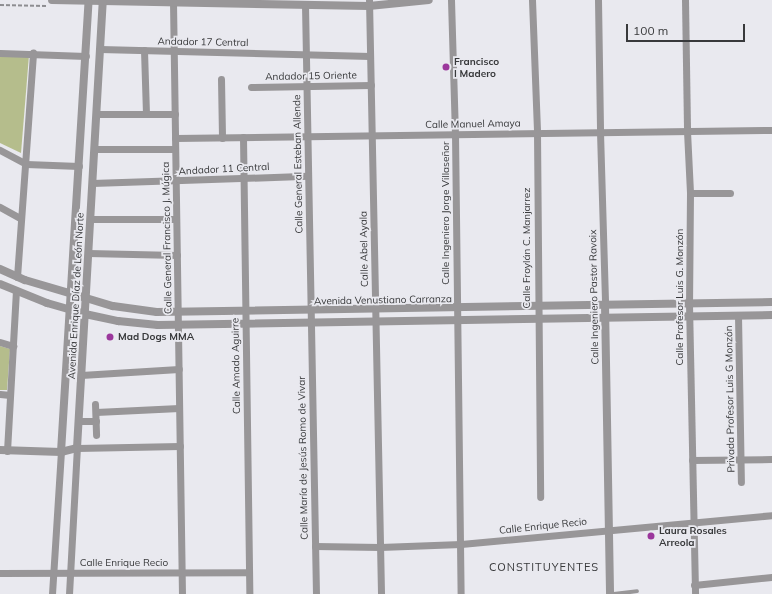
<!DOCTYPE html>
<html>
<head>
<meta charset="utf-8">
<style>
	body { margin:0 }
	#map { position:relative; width:772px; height:594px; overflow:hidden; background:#e9e9ef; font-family:Mulish,sans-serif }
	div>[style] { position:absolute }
	.green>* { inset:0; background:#b5bd8c }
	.path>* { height:1.5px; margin-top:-0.75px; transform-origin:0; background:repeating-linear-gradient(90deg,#8d8d91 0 4px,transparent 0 6px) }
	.service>* { height:3.5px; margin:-1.75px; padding:0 1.75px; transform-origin:1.75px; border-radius:1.75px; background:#989698 }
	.minor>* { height:7px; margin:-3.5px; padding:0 3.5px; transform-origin:3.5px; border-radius:3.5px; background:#989698 }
	.tertiary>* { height:8px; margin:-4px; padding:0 4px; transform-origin:4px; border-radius:4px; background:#989698 }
	.dots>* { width:11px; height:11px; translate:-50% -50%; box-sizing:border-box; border:2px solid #e9e9ef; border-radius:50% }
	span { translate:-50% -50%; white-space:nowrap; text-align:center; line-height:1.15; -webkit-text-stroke:3.5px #e9e9ef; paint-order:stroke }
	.street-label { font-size:10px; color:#38393b }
	.poi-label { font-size:10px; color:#38393b; font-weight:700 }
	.left { translate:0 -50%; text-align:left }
	.neighbourhood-label { font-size:11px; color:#38393b; letter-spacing:1px }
	.scale { position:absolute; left:626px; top:24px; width:119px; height:18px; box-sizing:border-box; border:2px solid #38393b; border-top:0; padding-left:5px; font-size:12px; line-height:14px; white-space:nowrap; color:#38393b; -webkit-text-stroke:3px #e9e9ef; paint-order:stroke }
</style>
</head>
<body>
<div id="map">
	<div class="green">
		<i style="clip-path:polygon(0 55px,29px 55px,21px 153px,0 143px)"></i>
		<i style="clip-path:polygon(0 346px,10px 349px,7px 390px,0 390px)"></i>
	</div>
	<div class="path">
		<i style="left:0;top:5px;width:46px;rotate:1.2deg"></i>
	</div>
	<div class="service">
		<i style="left:614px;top:594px;width:23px;rotate:-7deg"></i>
	</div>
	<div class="minor">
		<i style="left:369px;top:0;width:594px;rotate:88.84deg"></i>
		<i style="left:451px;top:0;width:134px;rotate:88.3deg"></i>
		<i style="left:455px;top:134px;width:460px;rotate:89.3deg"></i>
		<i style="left:532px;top:0;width:133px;rotate:87.8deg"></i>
		<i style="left:537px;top:133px;width:364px;rotate:89.5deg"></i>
		<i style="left:598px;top:0;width:132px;rotate:89.1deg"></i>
		<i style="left:600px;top:132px;width:173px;rotate:88.3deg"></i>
		<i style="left:685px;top:0;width:131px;rotate:89.1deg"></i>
		<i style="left:687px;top:131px;width:62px;rotate:87.2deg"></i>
		<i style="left:690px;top:193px;width:111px;rotate:90.5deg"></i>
		<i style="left:689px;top:304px;width:290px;rotate:88.8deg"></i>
		<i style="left:173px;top:2px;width:592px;rotate:89.13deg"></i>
		<i style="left:305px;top:5px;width:589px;rotate:88.93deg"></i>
		<i style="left:100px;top:49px;width:270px;rotate:1.5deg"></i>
		<i style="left:144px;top:50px;width:64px;rotate:88.2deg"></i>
		<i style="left:0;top:53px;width:86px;rotate:2deg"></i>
		<i style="left:221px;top:79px;width:59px;rotate:89deg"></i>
		<i style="left:251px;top:87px;width:120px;rotate:-1deg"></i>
		<i style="left:96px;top:114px;width:79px"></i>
		<i style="left:243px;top:137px;width:457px;rotate:89.2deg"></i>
		<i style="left:175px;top:138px;width:597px;rotate:-0.77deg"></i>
		<i style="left:94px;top:149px;width:81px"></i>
		<i style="left:0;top:150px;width:30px;rotate:28deg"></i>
		<i style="left:26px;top:164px;width:53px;rotate:2.2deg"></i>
		<i style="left:92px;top:183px;width:216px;rotate:-1.9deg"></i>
		<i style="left:690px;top:193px;width:40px"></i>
		<i style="left:0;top:207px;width:23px;rotate:29deg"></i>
		<i style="left:90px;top:219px;width:86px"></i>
		<i style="left:88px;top:253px;width:89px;rotate:1.3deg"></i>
		<i style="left:17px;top:277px;width:225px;rotate:-85.9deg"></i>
		<i style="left:738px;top:315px;width:167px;rotate:89deg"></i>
		<i style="left:0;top:342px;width:14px;rotate:17deg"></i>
		<i style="left:81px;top:375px;width:98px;rotate:-3.5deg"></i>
		<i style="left:0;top:394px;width:10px;rotate:6deg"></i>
		<i style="left:95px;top:404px;width:31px;rotate:88deg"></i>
		<i style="left:96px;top:412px;width:83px;rotate:-2.8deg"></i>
		<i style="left:78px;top:421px;width:18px"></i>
		<i style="left:7px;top:451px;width:160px;rotate:-86.8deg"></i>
		<i style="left:692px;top:460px;width:80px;rotate:-0.7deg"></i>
		<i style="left:315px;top:546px;width:65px;rotate:0.9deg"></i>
		<i style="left:380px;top:547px;width:81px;rotate:-2.1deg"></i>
		<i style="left:461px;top:544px;width:312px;rotate:-5.3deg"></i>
		<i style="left:0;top:573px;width:249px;rotate:-0.2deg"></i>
		<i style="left:694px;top:585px;width:78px;rotate:-5.9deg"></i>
		<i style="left:52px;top:594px;width:142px;rotate:-86.4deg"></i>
		<i style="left:69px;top:594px;width:146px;rotate:-86.9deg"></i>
		<i style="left:77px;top:448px;width:103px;rotate:-1.1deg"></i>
	</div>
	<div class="tertiary">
		<i style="left:52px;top:0;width:317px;rotate:1.1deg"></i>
		<i style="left:369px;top:6px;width:60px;rotate:-5.7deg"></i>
		<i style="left:0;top:269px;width:27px;rotate:24deg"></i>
		<i style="left:25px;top:280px;width:64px;rotate:16.4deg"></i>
		<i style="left:86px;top:298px;width:28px;rotate:17deg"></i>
		<i style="left:113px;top:306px;width:44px;rotate:7.8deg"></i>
		<i style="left:157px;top:312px;width:615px;rotate:-0.93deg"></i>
		<i style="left:0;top:284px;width:51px;rotate:22deg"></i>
		<i style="left:47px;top:303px;width:40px;rotate:16deg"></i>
		<i style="left:85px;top:314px;width:34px;rotate:12deg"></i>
		<i style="left:118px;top:321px;width:40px;rotate:5.7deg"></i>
		<i style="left:158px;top:325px;width:614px;rotate:-0.93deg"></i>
		<i style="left:605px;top:305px;width:289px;rotate:89deg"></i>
		<i style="left:0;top:450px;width:61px;rotate:1.9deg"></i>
		<i style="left:61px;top:452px;width:16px;rotate:-14deg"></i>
		<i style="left:77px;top:448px;width:449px;rotate:-86.7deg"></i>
		<i style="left:61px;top:452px;width:453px;rotate:-86.5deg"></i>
	</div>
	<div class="dots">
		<i style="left:446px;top:67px;background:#9b379c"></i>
		<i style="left:110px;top:337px;background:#9b379c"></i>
		<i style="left:651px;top:536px;background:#9b379c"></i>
	</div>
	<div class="street-label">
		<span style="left:203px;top:42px;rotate:1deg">Andador 17 Central</span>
		<span style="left:311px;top:76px;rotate:-1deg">Andador 15 Oriente</span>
		<span style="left:473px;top:124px;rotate:-1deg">Calle Manuel Amaya</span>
		<span style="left:298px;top:164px;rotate:-91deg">Calle General Esteban Allende</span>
		<span style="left:224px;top:169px;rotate:-3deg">Andador 11 Central</span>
		<span style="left:446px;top:213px;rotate:-90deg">Calle Ingeniero Jorge Villaseñor</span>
		<span style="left:167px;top:238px;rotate:-91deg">Calle General Francisco J. Múgica</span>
		<span style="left:527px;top:248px;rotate:-90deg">Calle Froylán C. Manjarrez</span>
		<span style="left:364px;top:249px;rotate:-91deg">Calle Abel Ayala</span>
		<span style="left:76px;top:296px;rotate:-87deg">Avenida Enrique Díaz de León Norte</span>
		<span style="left:594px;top:297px;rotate:-91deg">Calle Ingeniero Pastor Ravoix</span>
		<span style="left:680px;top:297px;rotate:-90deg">Calle Profesor Luis G. Monzón</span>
		<span style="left:383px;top:300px;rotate:-1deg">Avenida Venustiano Carranza</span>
		<span style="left:236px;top:366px;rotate:-91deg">Calle Amado Aguirre</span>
		<span style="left:730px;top:399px;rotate:-91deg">Privada Profesor Luis G Monzón</span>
		<span style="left:303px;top:458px;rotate:-91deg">Calle María de Jesús Romo de Vivar</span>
		<span style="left:543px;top:526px;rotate:-6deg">Calle Enrique Recio</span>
		<span style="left:124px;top:563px">Calle Enrique Recio</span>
	</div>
	<div class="poi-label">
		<span class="left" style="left:454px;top:67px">Francisco<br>I Madero</span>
		<span class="left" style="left:118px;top:337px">Mad Dogs MMA</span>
		<span class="left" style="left:659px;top:536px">Laura Rosales<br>Arreola</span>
	</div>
	<div class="neighbourhood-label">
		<span style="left:544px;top:567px">CONSTITUYENTES</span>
	</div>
	<div class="scale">100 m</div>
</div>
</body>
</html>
